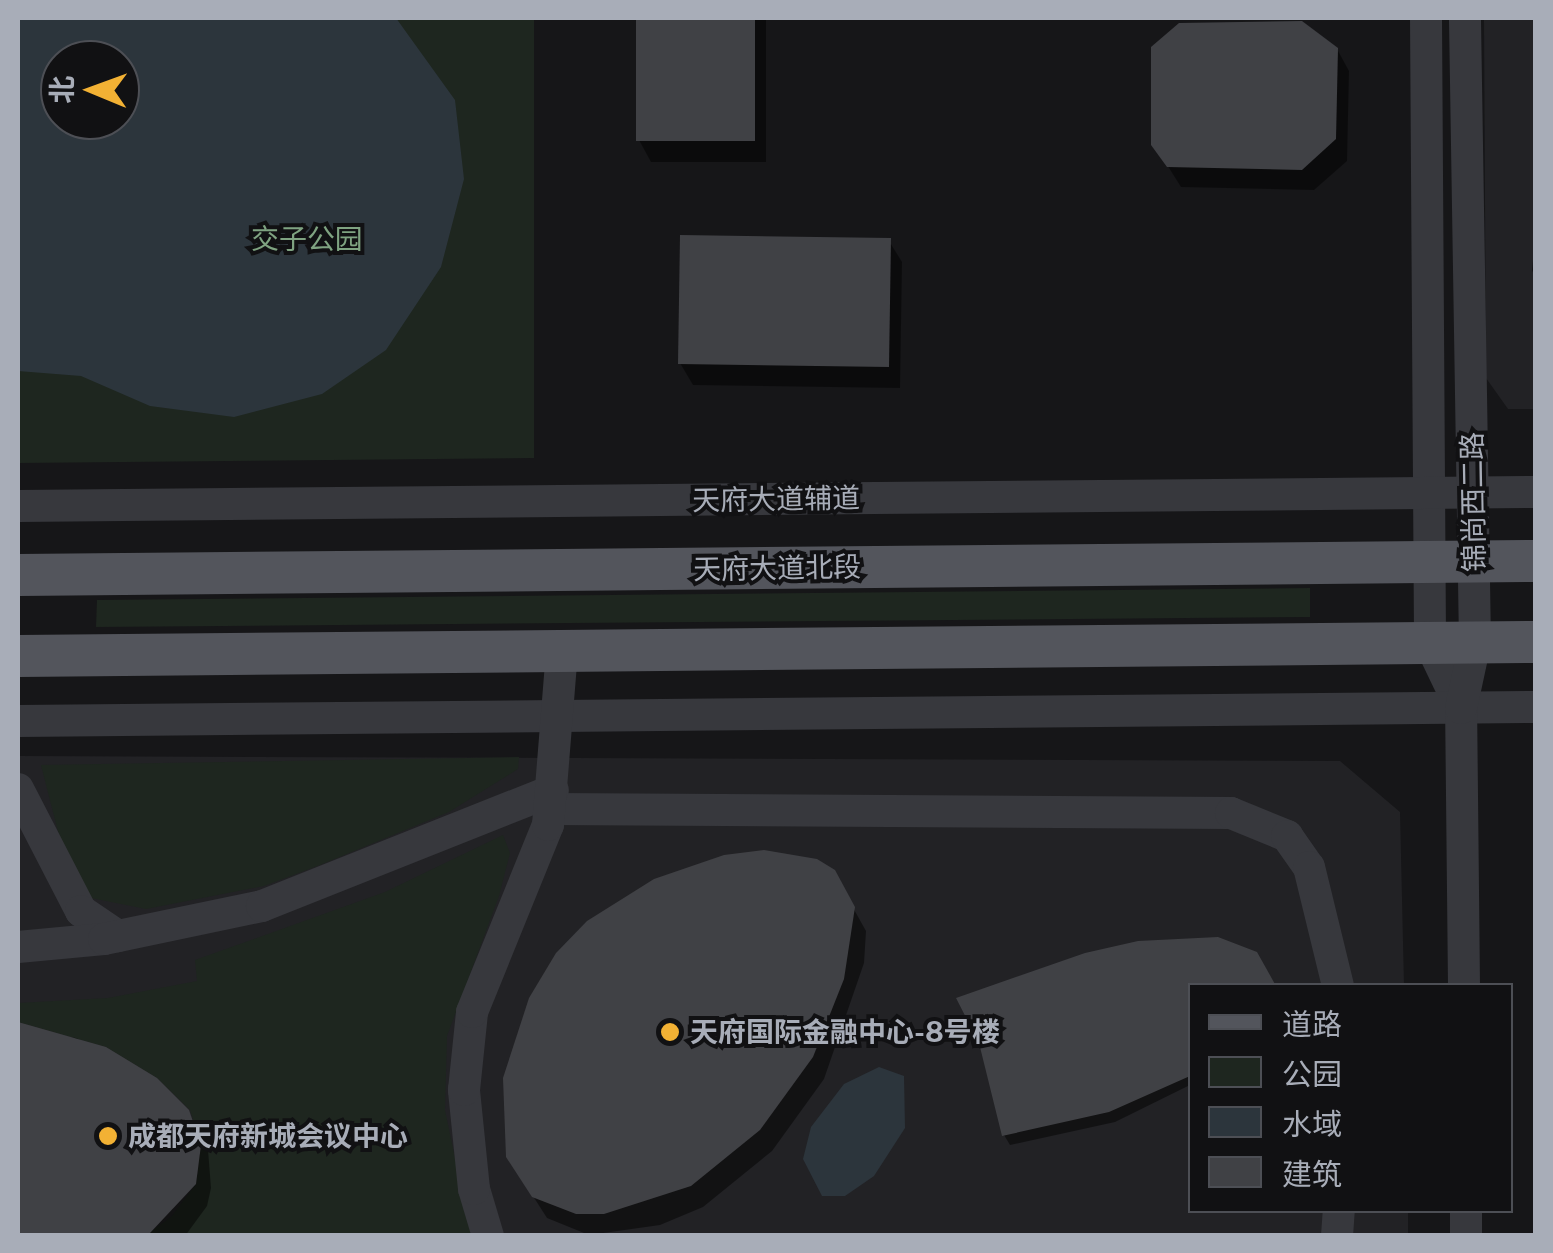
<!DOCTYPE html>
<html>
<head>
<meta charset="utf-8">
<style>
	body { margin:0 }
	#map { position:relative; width:1553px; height:1253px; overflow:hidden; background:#161618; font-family:"Public Sans","Noto Sans SC",sans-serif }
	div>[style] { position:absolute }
	.built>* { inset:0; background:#222225 }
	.green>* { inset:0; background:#1e261f }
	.water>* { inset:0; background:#2c353c }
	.shadow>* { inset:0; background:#0007 }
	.building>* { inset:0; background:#404145 }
	.minor>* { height:32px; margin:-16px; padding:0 16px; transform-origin:16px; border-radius:16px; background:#37383d }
	.major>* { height:42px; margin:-21px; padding:0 21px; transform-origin:21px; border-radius:21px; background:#53555c }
	.dots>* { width:28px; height:28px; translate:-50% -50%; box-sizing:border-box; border:5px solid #111113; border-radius:50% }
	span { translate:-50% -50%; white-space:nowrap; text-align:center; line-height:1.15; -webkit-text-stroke:8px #111113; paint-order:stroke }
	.park-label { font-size:28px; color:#7fa381 }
	.street-label { font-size:28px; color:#a8adb8 }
	.poi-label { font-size:28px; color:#a8adb8; font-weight:700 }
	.left { translate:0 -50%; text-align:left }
	.frame { position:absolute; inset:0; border:20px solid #a8adb8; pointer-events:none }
	.legend { position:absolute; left:1188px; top:983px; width:325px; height:230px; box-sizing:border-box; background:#111113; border:2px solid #4d4f55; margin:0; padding:12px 18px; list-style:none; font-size:30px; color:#a8adb8 }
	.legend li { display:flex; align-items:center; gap:20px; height:50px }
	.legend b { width:50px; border:2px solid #4d4f55 }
	.north { position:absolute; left:40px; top:40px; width:100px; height:100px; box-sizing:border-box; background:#111113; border:2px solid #4d4f55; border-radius:50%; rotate:271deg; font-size:28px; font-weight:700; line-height:40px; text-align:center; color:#a8adb8 }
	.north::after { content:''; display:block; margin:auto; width:35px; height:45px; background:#f2b134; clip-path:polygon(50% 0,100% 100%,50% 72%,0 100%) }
</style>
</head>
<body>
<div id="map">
	<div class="built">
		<i style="clip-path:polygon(1484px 18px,1535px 18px,1535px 409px,1508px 409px,1486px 378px)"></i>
		<i style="clip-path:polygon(18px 756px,1340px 761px,1400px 812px,1404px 985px,1190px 986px,1190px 1210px,1408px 1211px,1408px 1235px,18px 1236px)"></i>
	</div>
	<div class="green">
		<i style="clip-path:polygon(evenodd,18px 18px,534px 18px,534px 458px,18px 463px,18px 18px,60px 60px,120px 60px,120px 120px,60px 120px,60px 60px)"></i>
		<i style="clip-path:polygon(1310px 588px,1310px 617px,96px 627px,97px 600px)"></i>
		<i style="clip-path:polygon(519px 757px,518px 769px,449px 812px,320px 865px,264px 886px,146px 909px,86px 897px,63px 851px,41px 765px)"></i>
		<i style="clip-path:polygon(503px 835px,510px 853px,499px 896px,447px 1036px,445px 1110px,471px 1235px,146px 1235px,171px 1217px,196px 1184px,201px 1145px,190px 1110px,157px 1078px,106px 1047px,18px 1022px,18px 1003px,108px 998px,197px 981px,195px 960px,385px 892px)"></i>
	</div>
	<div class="water">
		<i style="clip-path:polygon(evenodd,18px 18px,396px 18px,455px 100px,464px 179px,441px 267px,386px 350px,322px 394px,234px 417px,150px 406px,81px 376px,18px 371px,18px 18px,60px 60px,120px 60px,120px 120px,60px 120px,60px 60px)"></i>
		<i style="clip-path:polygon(879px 1067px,904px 1076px,905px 1128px,874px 1176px,845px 1196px,822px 1196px,803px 1159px,811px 1127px,844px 1084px)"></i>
	</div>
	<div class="shadow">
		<i style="clip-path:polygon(639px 18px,766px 18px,766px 162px,651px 162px,639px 140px)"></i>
		<i style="clip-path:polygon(1337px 49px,1349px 71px,1347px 161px,1314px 190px,1181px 187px,1154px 144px)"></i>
		<i style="clip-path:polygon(1536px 231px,1536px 280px,1532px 270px)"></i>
		<i style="clip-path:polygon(889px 241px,902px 262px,900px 388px,693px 385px,680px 363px)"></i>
		<i style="clip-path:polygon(833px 872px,866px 931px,864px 963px,824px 1079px,772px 1151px,703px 1207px,660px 1225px,589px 1235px,547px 1218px,508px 1157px)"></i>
		<i style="clip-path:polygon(1190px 986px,1190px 1085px,1115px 1122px,1010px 1145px,1004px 1135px)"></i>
		<i style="clip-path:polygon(18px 1029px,76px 1038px,131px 1063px,175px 1097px,208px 1150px,211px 1188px,207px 1206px,185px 1236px,18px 1236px)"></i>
	</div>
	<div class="building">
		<i style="clip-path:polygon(636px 18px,755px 18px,755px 141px,636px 141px)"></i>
		<i style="clip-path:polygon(1302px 21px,1338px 48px,1336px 139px,1302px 170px,1167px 167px,1151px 145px,1151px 47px,1179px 23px)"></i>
		<i style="clip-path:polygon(680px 235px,891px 238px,889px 367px,678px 364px)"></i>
		<i style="clip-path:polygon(764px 850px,817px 859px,835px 870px,855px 907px,844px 979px,813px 1057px,760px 1130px,691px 1186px,604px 1214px,576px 1214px,532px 1197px,506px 1157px,503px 1078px,529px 998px,556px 953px,587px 921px,654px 879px,724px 855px)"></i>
		<i style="clip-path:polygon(1218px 937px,1257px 952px,1276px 986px,1190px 986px,1190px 1076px,1109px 1112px,1002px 1136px,979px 1043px,956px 998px,1085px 953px,1138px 941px)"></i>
		<i style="clip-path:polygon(18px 1022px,106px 1047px,157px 1078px,189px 1110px,201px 1145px,196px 1184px,150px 1233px,18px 1236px)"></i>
	</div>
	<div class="minor">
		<i style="left:1426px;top:18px;width:625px;rotate:89.63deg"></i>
		<i style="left:1430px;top:643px;width:72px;rotate:64.5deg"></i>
		<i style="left:18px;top:506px;width:1518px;rotate:-0.53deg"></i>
		<i style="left:18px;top:721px;width:1518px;rotate:-0.53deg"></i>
		<i style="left:18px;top:789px;width:137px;rotate:62.7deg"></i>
		<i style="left:81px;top:911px;width:45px;rotate:34deg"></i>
		<i style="left:551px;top:809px;width:680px;rotate:0.34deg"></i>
		<i style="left:1231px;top:813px;width:61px;rotate:22.3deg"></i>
		<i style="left:1287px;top:836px;width:38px;rotate:55deg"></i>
		<i style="left:1309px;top:867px;width:122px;rotate:76.3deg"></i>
		<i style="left:18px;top:947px;width:86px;rotate:-5.3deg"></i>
		<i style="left:104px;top:939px;width:161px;rotate:-11.8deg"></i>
		<i style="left:262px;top:906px;width:313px;rotate:-21.7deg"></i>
		<i style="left:1464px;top:986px;width:278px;rotate:-90.6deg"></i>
		<i style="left:1461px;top:708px;width:66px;rotate:-77.8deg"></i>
		<i style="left:1475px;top:643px;width:625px;rotate:-90.92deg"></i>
		<i style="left:1466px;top:1210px;width:26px;rotate:90deg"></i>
		<i style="left:488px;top:1236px;width:49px;rotate:-106.6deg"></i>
		<i style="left:474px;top:1189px;width:100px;rotate:-95.8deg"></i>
		<i style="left:464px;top:1090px;width:78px;rotate:-84.1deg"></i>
		<i style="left:472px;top:1012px;width:202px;rotate:-67.9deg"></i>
		<i style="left:548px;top:825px;width:175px;rotate:-85.4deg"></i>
		<i style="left:1337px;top:1236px;width:26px;rotate:-86deg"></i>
	</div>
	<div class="major">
		<i style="left:18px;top:575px;width:1518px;rotate:-0.53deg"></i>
		<i style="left:18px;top:656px;width:1518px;rotate:-0.53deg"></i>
	</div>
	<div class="dots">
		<i style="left:670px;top:1032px;background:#f2b134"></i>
		<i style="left:108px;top:1136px;background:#f2b134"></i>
	</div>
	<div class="park-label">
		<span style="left:307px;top:239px">交子公园</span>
	</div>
	<div class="street-label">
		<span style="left:776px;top:499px;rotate:-1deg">天府大道辅道</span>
		<span style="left:1473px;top:502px;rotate:-91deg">锦尚西二路</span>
		<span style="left:777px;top:568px;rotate:-1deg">天府大道北段</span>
	</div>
	<div class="poi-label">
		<span class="left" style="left:690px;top:1032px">天府国际金融中心-8号楼</span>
		<span class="left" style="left:128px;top:1136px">成都天府新城会议中心</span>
	</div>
	<div class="frame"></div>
	<ul class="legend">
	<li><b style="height:12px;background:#53555c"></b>道路</li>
	<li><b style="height:28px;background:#1e261f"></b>公园</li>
	<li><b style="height:28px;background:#2c353c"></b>水域</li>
	<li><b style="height:28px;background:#404145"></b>建筑</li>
	</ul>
	<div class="north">北</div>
</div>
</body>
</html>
